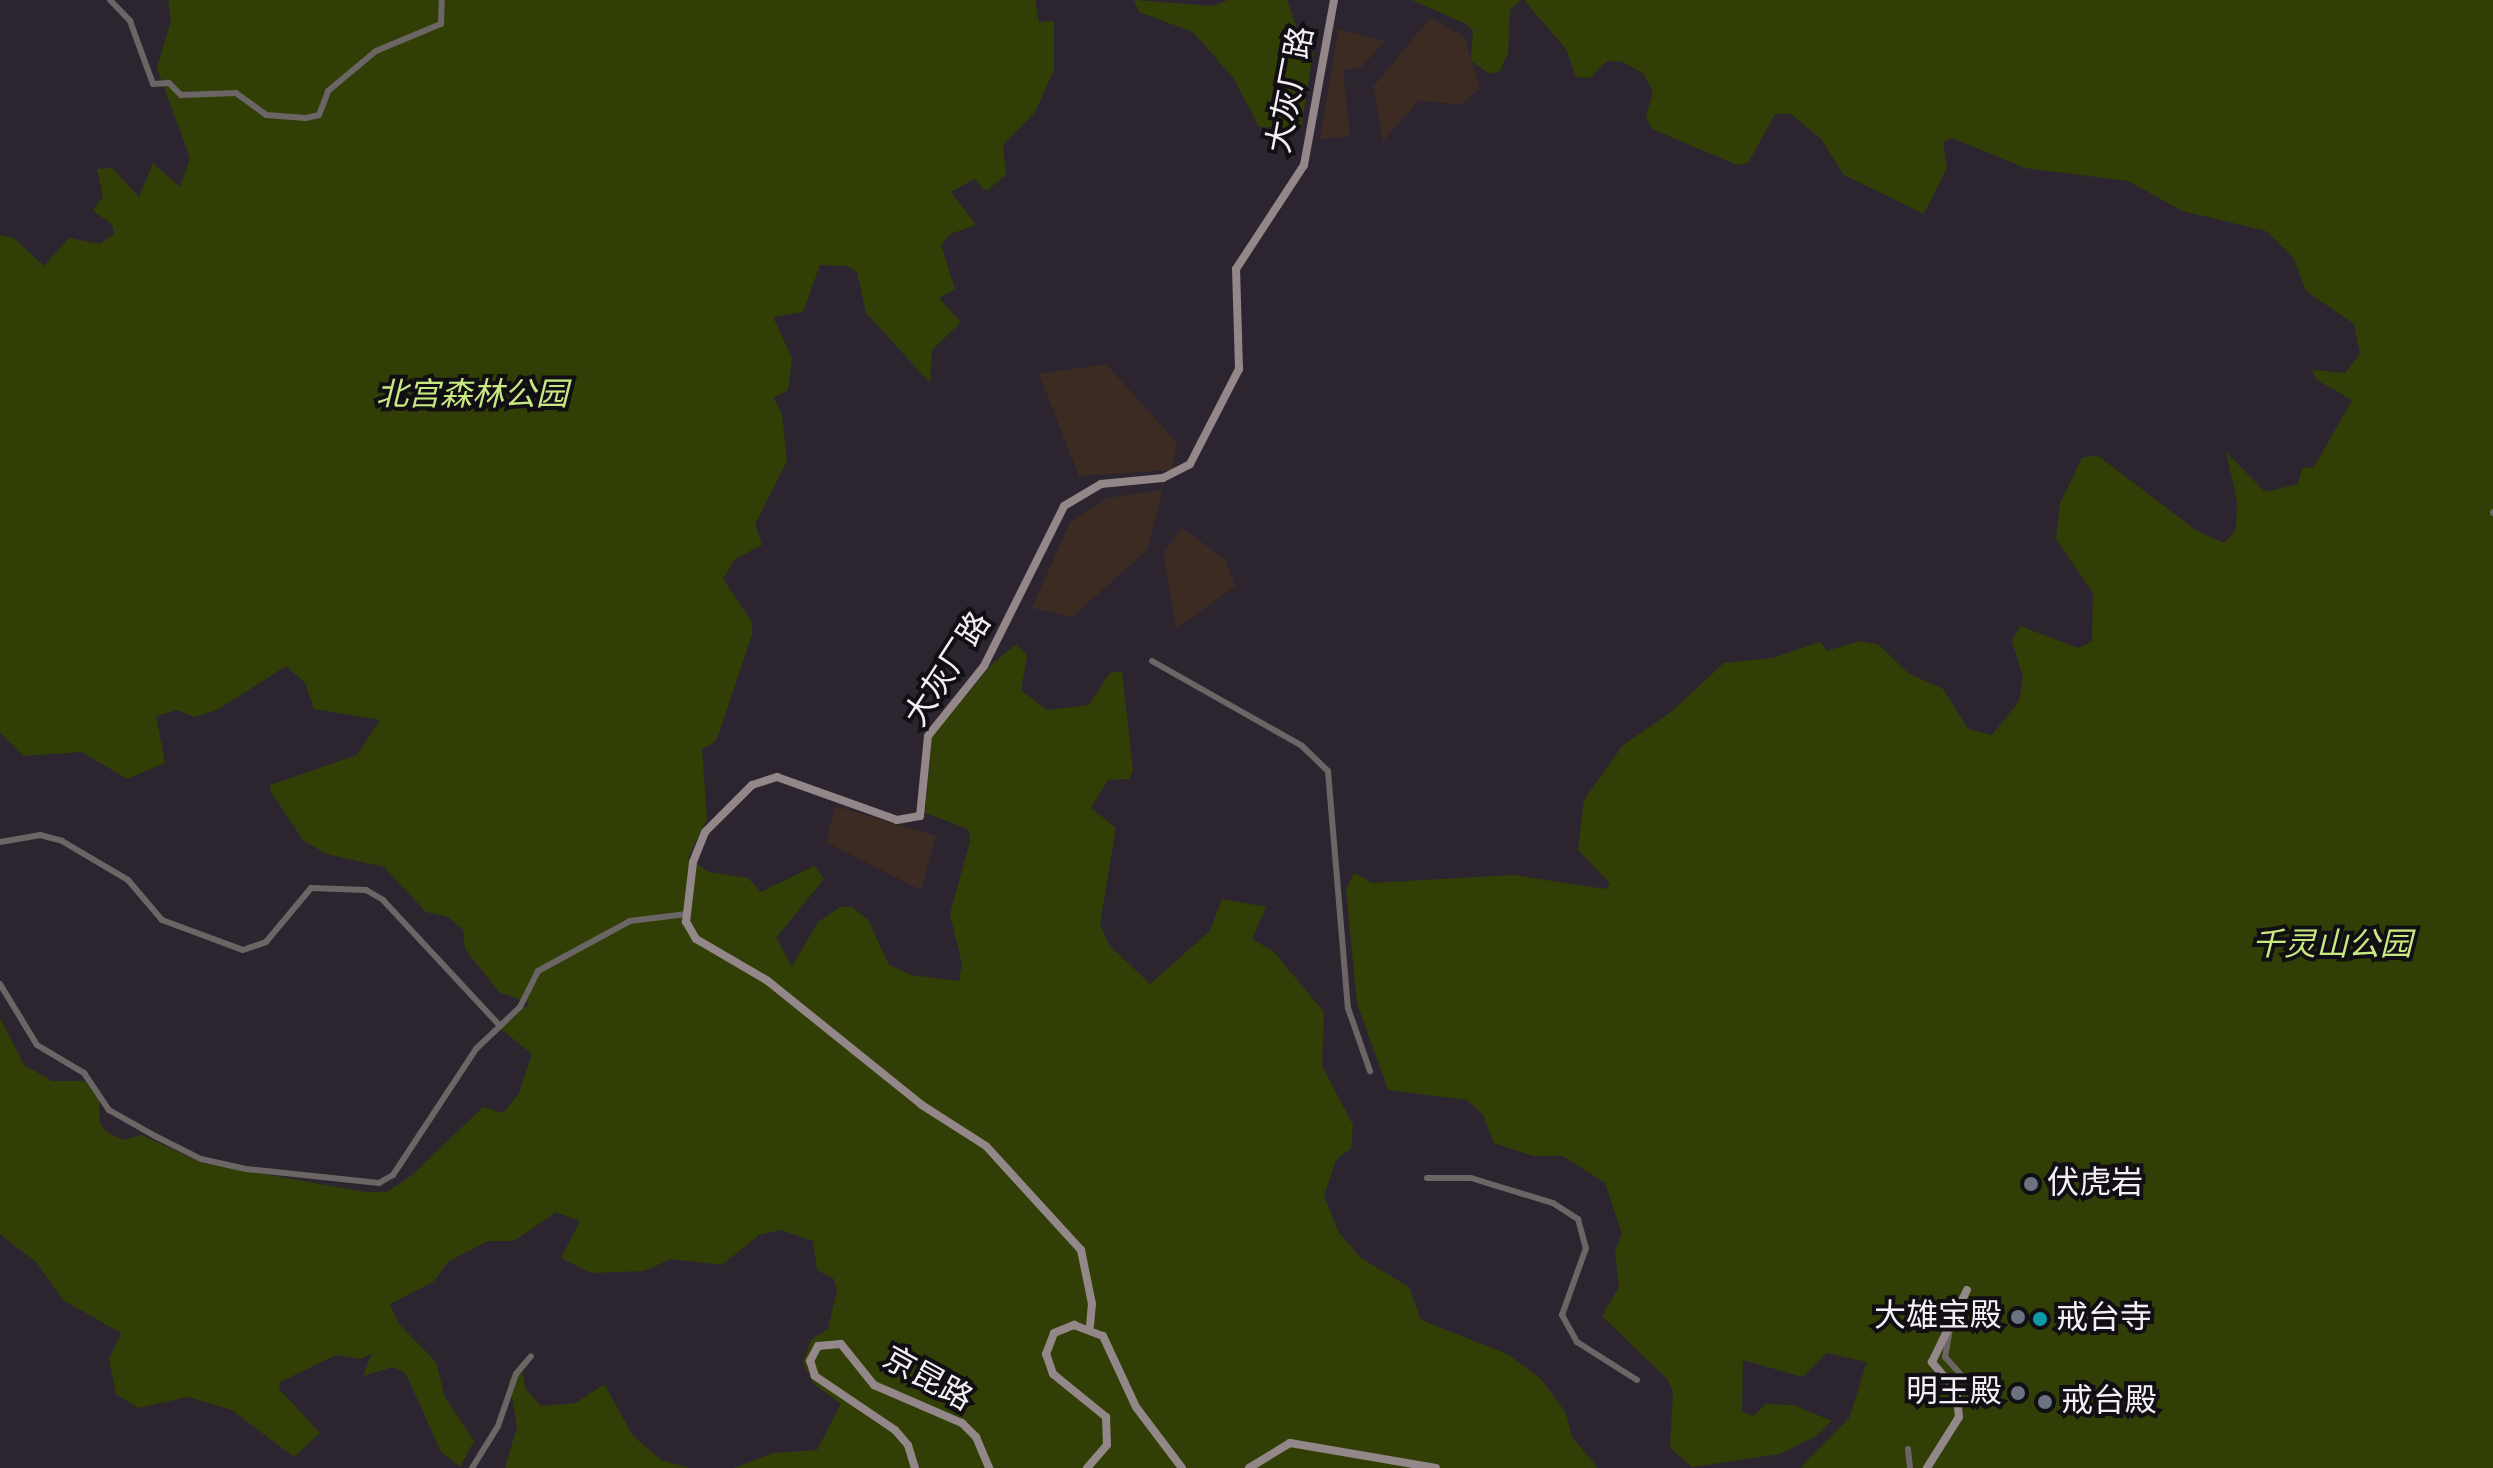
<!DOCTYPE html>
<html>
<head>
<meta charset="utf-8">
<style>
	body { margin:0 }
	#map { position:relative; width:2493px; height:1468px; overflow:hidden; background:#2c252f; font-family:Spectral,"Noto Sans SC",serif }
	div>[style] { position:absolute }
	.industrial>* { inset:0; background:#3c2b22 }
	.green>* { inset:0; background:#313f06 }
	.street>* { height:6px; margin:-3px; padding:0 3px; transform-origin:3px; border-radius:3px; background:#6c6566 }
	.secondary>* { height:8px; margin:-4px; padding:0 4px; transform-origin:4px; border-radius:4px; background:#938789 }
	.dots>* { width:22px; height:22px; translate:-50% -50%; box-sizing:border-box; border:4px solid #120f14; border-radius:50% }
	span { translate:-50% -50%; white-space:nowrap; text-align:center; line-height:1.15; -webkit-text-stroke:8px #120f14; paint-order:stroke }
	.street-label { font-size:32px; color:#f4eff6 }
	.park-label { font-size:32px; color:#c8e882; font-style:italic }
	.poi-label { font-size:32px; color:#f4eff6 }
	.left { translate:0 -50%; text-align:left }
	.right { translate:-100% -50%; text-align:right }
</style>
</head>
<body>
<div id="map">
	<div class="industrial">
		<i style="clip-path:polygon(1430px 18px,1464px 36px,1480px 88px,1461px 105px,1419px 100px,1383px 141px,1373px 87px)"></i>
		<i style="clip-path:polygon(1338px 29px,1385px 41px,1361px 67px,1343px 70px,1350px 136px,1320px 139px)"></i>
		<i style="clip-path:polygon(1106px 364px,1177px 443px,1172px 470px,1079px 476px,1039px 374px)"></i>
		<i style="clip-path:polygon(1163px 490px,1147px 550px,1072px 617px,1032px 608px,1070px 522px,1107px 498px)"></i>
		<i style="clip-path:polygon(1182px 528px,1225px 559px,1235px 586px,1176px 629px,1163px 553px)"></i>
		<i style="clip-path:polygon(835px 806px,936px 836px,921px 890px,826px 842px)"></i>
	</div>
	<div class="green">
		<i style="clip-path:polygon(168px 0,1035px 0,1039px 22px,1054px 21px,1054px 70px,1035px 112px,1003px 145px,1006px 175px,986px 191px,974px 179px,951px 192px,976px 225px,950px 234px,941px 245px,955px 289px,939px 298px,961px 322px,932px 350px,930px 383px,866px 313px,857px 272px,847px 266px,820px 265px,803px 312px,773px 317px,792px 358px,788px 390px,774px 398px,782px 414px,787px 461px,755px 524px,762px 545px,735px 559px,723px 579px,752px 622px,752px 635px,716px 741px,702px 749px,707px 819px,688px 858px,709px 872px,748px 878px,761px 892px,814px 866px,824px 879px,776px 938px,792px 966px,818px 922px,840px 907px,852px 907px,868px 920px,889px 965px,911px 975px,959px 981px,962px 964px,950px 914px,970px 841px,968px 829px,925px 813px,932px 736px,993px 663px,1017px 644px,1027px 656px,1021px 690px,1047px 710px,1089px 705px,1110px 673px,1122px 671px,1133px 771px,1129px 779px,1108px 780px,1091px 808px,1116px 828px,1100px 924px,1109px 945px,1150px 984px,1210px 931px,1222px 899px,1266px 907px,1252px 939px,1273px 951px,1324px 1012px,1322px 1066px,1353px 1125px,1351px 1148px,1336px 1160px,1324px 1196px,1339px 1233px,1361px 1258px,1409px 1287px,1421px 1320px,1507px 1354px,1540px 1378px,1566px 1413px,1572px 1437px,1598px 1468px,734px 1468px,773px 1453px,817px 1450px,841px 1404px,814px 1384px,803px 1362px,811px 1340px,828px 1329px,837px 1290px,834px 1279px,817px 1270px,813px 1241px,781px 1230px,759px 1235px,722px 1265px,671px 1259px,644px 1271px,591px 1273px,561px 1258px,580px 1221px,556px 1212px,514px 1241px,488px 1241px,449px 1261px,433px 1282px,390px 1304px,399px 1324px,436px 1362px,445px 1397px,474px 1441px,460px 1467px,441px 1452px,406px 1374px,393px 1367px,363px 1376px,372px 1353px,361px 1359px,336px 1355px,280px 1382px,279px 1389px,320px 1433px,294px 1457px,232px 1410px,188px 1397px,138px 1408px,116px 1394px,109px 1359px,121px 1333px,63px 1300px,37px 1263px,0 1234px,0 1018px,24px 1065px,52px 1081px,85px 1081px,99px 1101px,100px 1124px,107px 1132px,123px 1140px,142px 1135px,202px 1163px,365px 1192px,387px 1192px,412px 1175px,483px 1107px,503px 1113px,518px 1095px,532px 1054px,501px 1029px,530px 1003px,499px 992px,465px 949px,463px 930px,448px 917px,426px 912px,384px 867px,326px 854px,303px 840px,271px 792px,270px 785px,357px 755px,380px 720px,314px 709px,305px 683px,286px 666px,217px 710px,194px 717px,177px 710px,156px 716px,165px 763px,127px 779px,82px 752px,24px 756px,0 733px,0 235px,14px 238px,44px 266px,69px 238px,100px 244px,114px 234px,112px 224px,93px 211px,103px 196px,97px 169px,112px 168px,139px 197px,153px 163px,180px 187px,190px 158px,157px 68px,171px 21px)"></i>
		<i style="clip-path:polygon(1134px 0,1213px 6px,1228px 0,1287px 0,1302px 43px,1313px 53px,1301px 128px,1259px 127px,1234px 79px,1193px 32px,1139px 12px)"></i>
		<i style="clip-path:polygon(1412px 0,1521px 0,1510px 10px,1508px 53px,1500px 71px,1490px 74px,1471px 61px,1473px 30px,1466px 24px)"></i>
		<i style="clip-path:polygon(1524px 0,2493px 0,2493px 1468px,1800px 1468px,1849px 1418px,1867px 1362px,1827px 1353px,1803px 1377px,1743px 1360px,1742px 1412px,1754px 1416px,1765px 1404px,1793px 1405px,1832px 1421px,1816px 1436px,1780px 1454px,1692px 1467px,1670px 1448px,1673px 1392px,1667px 1379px,1602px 1316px,1619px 1287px,1615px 1251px,1622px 1234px,1605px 1183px,1563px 1156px,1533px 1156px,1494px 1143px,1483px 1115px,1467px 1100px,1388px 1090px,1357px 1003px,1346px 889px,1354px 873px,1372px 883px,1513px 875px,1606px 889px,1610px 883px,1578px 850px,1584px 800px,1623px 745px,1670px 713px,1724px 663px,1773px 658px,1820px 642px,1827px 651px,1860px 641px,1879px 645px,1908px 673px,1943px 689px,1968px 729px,1992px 735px,2019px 701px,2023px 677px,2012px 641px,2020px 626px,2078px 648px,2092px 642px,2093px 593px,2056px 539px,2060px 503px,2082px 458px,2097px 455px,2197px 531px,2224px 543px,2236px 530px,2237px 501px,2226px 452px,2265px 492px,2298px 484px,2302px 468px,2314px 467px,2352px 400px,2317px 380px,2312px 370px,2345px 373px,2360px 354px,2354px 324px,2306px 291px,2293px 257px,2266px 231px,2183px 211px,2128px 181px,2025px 168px,1952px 138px,1943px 142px,1947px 168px,1924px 214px,1844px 175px,1821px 139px,1791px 114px,1775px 114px,1748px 163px,1737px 165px,1652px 129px,1646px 116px,1653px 92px,1644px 74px,1623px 62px,1607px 61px,1590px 78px,1576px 77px,1566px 49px)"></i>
		<i style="clip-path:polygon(521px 1362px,525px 1388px,541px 1406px,576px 1403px,604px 1384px,633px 1436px,661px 1460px,689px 1468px,505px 1468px,517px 1427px,509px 1380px)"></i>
	</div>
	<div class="street">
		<i style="left:110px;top:0;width:29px;rotate:46deg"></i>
		<i style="left:130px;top:21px;width:67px;rotate:69.9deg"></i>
		<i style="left:153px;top:84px;width:16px;rotate:-4deg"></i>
		<i style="left:169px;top:83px;width:17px;rotate:45deg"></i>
		<i style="left:181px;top:95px;width:55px;rotate:-2.1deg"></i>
		<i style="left:236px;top:93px;width:37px;rotate:36deg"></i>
		<i style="left:266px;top:115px;width:40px;rotate:4.3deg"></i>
		<i style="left:306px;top:118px;width:13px;rotate:-13deg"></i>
		<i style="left:319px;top:115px;width:26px;rotate:-69deg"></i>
		<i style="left:328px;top:91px;width:62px;rotate:-39.8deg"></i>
		<i style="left:376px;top:51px;width:70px;rotate:-22.6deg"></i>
		<i style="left:441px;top:24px;width:24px;rotate:-88deg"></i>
		<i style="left:2493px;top:512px;width:1px;rotate:90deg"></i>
		<i style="left:1152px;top:661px;width:172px;rotate:29.5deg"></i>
		<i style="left:1302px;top:746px;width:36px;rotate:44deg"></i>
		<i style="left:1328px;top:771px;width:238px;rotate:85.2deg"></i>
		<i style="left:1348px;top:1008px;width:67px;rotate:70.8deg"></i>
		<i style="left:0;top:842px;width:41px;rotate:-9.9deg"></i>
		<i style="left:40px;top:835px;width:23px;rotate:15deg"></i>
		<i style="left:62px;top:841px;width:77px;rotate:30.6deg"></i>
		<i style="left:128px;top:880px;width:52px;rotate:49.6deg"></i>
		<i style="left:162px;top:920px;width:86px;rotate:20.3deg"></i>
		<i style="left:243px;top:950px;width:24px;rotate:-19deg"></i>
		<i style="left:266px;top:942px;width:70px;rotate:-50.2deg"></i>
		<i style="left:311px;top:888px;width:55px;rotate:2.1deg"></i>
		<i style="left:366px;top:890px;width:20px;rotate:30deg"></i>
		<i style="left:383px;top:900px;width:172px;rotate:47.1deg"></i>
		<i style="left:0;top:984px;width:71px;rotate:58.8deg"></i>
		<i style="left:37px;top:1045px;width:55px;rotate:30.8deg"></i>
		<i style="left:84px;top:1073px;width:45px;rotate:56deg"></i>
		<i style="left:109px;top:1110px;width:53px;rotate:29.5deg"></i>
		<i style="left:155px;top:1136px;width:51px;rotate:26.6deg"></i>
		<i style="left:201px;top:1159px;width:46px;rotate:12.5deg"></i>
		<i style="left:246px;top:1169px;width:134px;rotate:6deg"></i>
		<i style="left:379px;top:1183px;width:16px;rotate:-30deg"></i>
		<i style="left:393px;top:1175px;width:151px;rotate:-56.6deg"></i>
		<i style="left:476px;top:1049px;width:61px;rotate:-43.7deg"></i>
		<i style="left:520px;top:1007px;width:40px;rotate:-63.4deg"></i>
		<i style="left:538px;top:971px;width:105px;rotate:-28.5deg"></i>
		<i style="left:630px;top:921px;width:57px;rotate:-7deg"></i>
		<i style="left:1427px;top:1178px;width:44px"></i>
		<i style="left:1471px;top:1178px;width:86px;rotate:17deg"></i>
		<i style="left:1553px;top:1203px;width:30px;rotate:33deg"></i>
		<i style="left:1578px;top:1219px;width:30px;rotate:75deg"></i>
		<i style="left:1586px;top:1248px;width:71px;rotate:109.7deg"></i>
		<i style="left:1562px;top:1315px;width:31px;rotate:61deg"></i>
		<i style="left:1577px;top:1342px;width:71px;rotate:32.3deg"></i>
		<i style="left:1950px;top:1329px;width:28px;rotate:100deg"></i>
		<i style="left:1945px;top:1357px;width:24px;rotate:48deg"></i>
		<i style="left:1908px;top:1449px;width:19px;rotate:84deg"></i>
		<i style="left:472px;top:1468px;width:49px;rotate:-58.2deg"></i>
		<i style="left:498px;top:1426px;width:55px;rotate:-70.9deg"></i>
		<i style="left:516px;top:1374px;width:23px;rotate:-50deg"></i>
	</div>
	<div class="secondary">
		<i style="left:1090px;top:1326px;width:22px;rotate:-85deg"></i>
		<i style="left:1092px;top:1304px;width:55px;rotate:-101.5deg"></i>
		<i style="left:1081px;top:1250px;width:141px;rotate:-132.4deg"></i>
		<i style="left:986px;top:1146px;width:76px;rotate:-147.4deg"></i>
		<i style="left:922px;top:1105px;width:198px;rotate:-141.2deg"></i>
		<i style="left:768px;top:981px;width:83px;rotate:-149.7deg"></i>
		<i style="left:696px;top:939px;width:20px;rotate:-120deg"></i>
		<i style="left:686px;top:922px;width:60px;rotate:-83.3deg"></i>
		<i style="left:693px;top:862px;width:32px;rotate:-68deg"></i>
		<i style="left:705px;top:832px;width:66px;rotate:-45deg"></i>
		<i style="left:752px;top:785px;width:26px;rotate:-18deg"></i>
		<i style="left:777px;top:777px;width:127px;rotate:19.7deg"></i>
		<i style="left:897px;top:820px;width:23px;rotate:-10deg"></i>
		<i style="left:920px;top:816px;width:80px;rotate:-84.3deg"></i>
		<i style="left:928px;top:736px;width:90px;rotate:-51.3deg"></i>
		<i style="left:984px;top:666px;width:179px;rotate:-63.4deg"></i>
		<i style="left:1064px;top:506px;width:43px;rotate:-30.7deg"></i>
		<i style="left:1101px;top:484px;width:62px;rotate:-5.5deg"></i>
		<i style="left:1163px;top:478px;width:30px;rotate:-27deg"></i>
		<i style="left:1190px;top:464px;width:107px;rotate:-62.7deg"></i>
		<i style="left:1239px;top:369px;width:100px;rotate:-91.7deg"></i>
		<i style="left:1236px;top:269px;width:124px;rotate:-56.8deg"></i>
		<i style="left:1304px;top:165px;width:168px;rotate:-79.7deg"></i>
		<i style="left:915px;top:1468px;width:24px;rotate:-107deg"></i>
		<i style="left:908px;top:1445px;width:20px;rotate:-131deg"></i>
		<i style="left:895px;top:1430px;width:97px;rotate:-146deg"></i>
		<i style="left:815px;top:1376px;width:16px;rotate:-108deg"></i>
		<i style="left:810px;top:1361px;width:17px;rotate:-62deg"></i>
		<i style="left:818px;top:1346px;width:23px;rotate:-5deg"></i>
		<i style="left:841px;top:1344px;width:53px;rotate:51.2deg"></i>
		<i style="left:874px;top:1385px;width:96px;rotate:23.4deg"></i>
		<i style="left:962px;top:1423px;width:20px;rotate:45deg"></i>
		<i style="left:976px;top:1437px;width:34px;rotate:67deg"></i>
		<i style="left:1087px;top:1468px;width:30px;rotate:-49deg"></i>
		<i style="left:1107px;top:1445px;width:28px;rotate:-92deg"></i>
		<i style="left:1106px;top:1417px;width:68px;rotate:-140.9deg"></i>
		<i style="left:1053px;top:1374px;width:21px;rotate:-109deg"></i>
		<i style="left:1046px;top:1354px;width:22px;rotate:-69deg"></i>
		<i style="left:1054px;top:1333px;width:22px;rotate:-22deg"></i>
		<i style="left:1074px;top:1325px;width:31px;rotate:21deg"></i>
		<i style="left:1103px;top:1336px;width:78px;rotate:65.1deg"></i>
		<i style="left:1136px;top:1407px;width:76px;rotate:53deg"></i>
		<i style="left:1249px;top:1468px;width:48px;rotate:-31.4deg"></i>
		<i style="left:1290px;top:1443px;width:148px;rotate:9.7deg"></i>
		<i style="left:1927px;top:1468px;width:60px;rotate:-57.9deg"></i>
		<i style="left:1959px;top:1417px;width:27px;rotate:-96deg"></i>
		<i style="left:1956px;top:1390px;width:37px;rotate:-131deg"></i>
		<i style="left:1932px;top:1362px;width:80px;rotate:-64.1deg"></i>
	</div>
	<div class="dots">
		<i style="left:2031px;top:1184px;background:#6b7280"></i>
		<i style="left:2018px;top:1317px;background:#6b7280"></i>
		<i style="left:2040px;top:1319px;background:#0f9aa8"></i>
		<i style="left:2018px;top:1393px;background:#6b7280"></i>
		<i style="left:2045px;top:1402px;background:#6b7280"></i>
	</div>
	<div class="street-label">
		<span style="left:1292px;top:90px;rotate:-79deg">大灰厂路</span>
		<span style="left:949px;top:670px;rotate:-57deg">大灰厂路</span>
		<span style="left:927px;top:1380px;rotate:29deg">京昆路</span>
	</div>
	<div class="park-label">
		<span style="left:472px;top:396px">北宫森林公园</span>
		<span style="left:2332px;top:946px">千灵山公园</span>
	</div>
	<div class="poi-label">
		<span class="left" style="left:2047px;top:1184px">伏虎岩</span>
		<span class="right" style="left:2002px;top:1317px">大雄宝殿</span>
		<span class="left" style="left:2056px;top:1319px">戒台寺</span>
		<span class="right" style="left:2002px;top:1393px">明王殿</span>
		<span class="left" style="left:2061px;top:1402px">戒台殿</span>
	</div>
</div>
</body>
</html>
